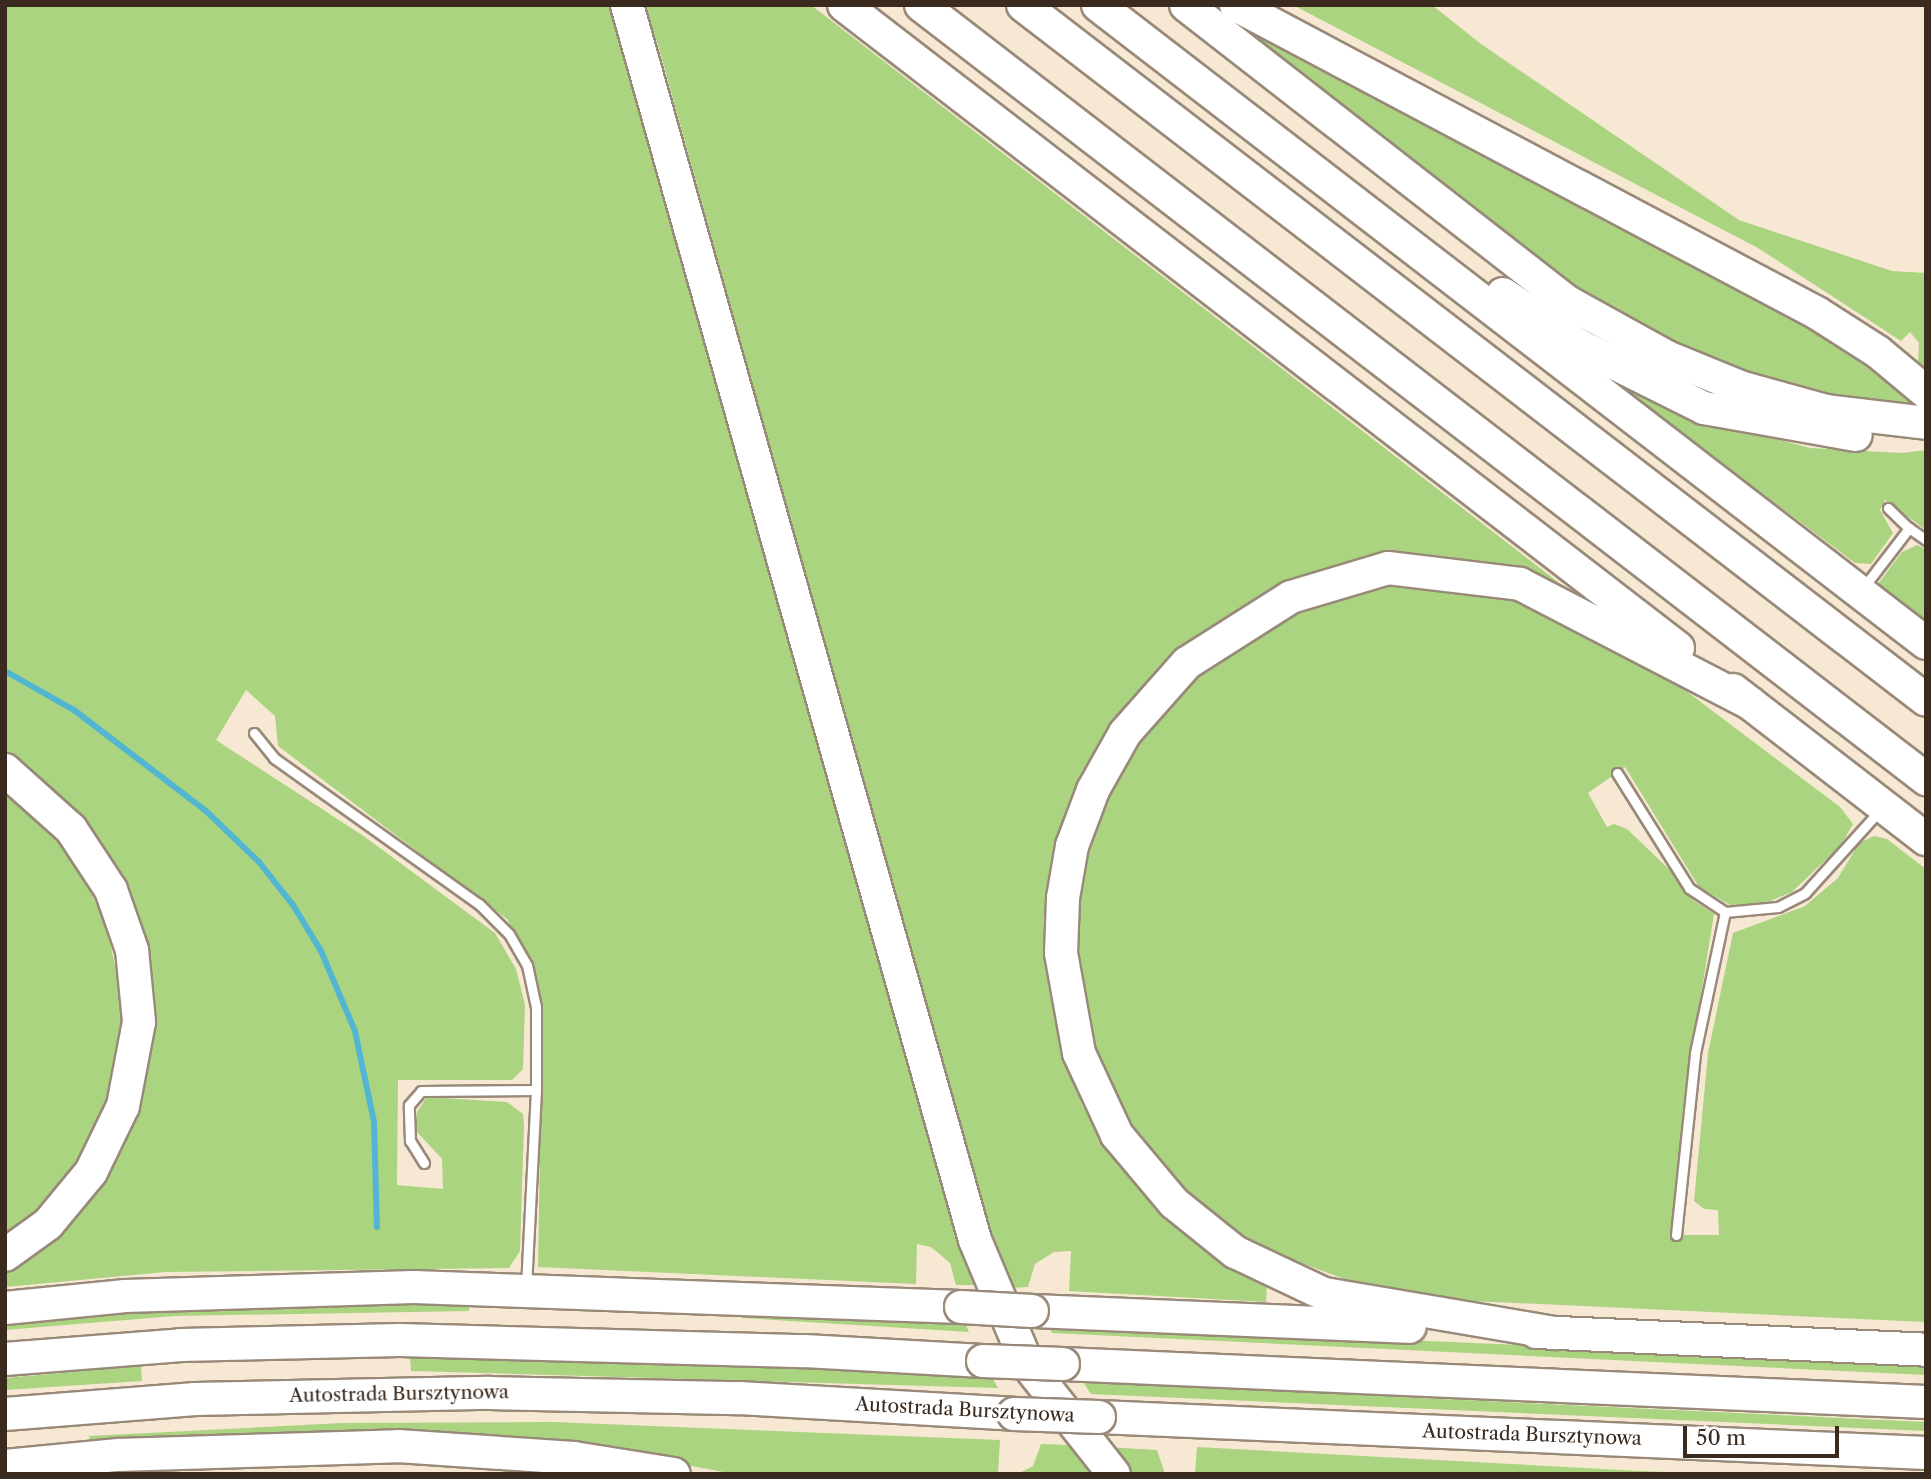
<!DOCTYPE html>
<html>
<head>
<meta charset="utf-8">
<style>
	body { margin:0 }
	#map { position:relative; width:1931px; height:1479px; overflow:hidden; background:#f7e8d4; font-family:"Libre Caslon Text",serif }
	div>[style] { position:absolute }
	.green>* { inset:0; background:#aad480 }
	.stream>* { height:6px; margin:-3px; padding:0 3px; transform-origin:3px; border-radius:3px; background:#53b6d1 }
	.roads { filter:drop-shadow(2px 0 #998979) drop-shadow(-2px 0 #998979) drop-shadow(0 2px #998979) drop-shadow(0 -2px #998979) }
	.service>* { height:9px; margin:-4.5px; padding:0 4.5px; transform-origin:4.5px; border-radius:4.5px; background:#fff }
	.motorway>* { height:32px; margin:-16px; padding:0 16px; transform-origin:16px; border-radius:16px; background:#fff }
	.bridges { filter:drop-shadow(2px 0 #998979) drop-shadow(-2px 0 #998979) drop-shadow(0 2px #998979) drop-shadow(0 -2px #998979) }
	.motorway-bridge>* { height:32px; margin:-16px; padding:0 16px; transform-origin:16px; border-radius:16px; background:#fff }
	span { translate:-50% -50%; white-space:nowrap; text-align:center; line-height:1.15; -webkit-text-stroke:7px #fff; paint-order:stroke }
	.street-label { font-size:19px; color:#3b2a1e }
	.frame { position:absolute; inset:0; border:7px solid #3b2a1e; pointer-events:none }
	.scale { position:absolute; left:1683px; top:1426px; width:156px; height:32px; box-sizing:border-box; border:4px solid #3b2a1e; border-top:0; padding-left:9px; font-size:21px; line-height:24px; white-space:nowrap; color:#3b2a1e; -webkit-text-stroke:5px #fff; paint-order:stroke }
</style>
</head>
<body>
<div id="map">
	<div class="green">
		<i style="clip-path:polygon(5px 5px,613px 5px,947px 1198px,978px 1285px,956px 1285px,950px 1263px,931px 1247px,917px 1244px,916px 1284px,538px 1267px,542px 1029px,535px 970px,507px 919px,278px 746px,275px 716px,246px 690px,216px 740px,365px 837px,495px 933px,516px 969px,525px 1005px,523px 1069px,512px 1080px,398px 1080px,397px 1185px,443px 1189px,442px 1159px,415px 1130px,417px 1112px,427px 1097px,507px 1102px,523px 1114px,524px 1126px,520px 1251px,509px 1268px,166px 1272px,5px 1287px,5px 1266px,102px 1172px,141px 946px,5px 758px)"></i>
		<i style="clip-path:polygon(643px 5px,811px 5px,1567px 589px,1499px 570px,1336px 570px,1121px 714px,1047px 956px,1058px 1033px,1082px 1105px,1118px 1163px,1160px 1210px,1267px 1284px,1266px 1302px,1069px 1291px,1071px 1251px,1054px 1252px,1035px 1264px,1028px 1287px,1010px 1288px,970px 1164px,658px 45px)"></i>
		<i style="clip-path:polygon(1199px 5px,1214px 5px,1255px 26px,1818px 327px,1877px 368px,1921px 408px,1809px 393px,1679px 351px,1554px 276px)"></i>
		<i style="clip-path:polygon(1293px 5px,1432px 5px,1481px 44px,1739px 220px,1892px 271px,1926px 273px,1926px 368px,1918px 361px,1919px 343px,1910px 332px,1901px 341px,1758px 248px)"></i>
		<i style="clip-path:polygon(1628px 385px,1731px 427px,1810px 448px,1902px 453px,1926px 450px,1926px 530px,1885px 500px,1880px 510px,1893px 533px,1871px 564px,1855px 563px,1626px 391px)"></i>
		<i style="clip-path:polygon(1917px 545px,1926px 549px,1926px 621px,1878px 584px,1902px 552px)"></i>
		<i style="clip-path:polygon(1433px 585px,1498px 591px,1633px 651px,1840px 807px,1853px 824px,1841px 845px,1792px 892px,1763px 904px,1732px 906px,1699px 887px,1625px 767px,1588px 793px,1607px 827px,1614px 824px,1627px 829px,1671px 871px,1693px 900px,1714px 914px,1689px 1070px,1671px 1235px,1719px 1235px,1718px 1210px,1704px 1209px,1694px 1201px,1708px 1053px,1733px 933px,1805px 906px,1838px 878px,1859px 843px,1874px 836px,1887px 839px,1926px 869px,1926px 1322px,1430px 1299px,1347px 1280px,1264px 1249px,1188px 1198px,1141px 1146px,1109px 1098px,1081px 1024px,1069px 936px,1083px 848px,1136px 733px,1184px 679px,1274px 621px,1334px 596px,1383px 587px)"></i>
		<i style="clip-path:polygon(5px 791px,30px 808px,71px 853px,106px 923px,123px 1004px,119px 1068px,98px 1133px,65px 1190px,5px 1241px)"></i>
		<i style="clip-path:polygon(470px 1301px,469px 1311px,174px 1316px,5px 1330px,5px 1321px,173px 1307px)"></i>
		<i style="clip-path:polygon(741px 1309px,965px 1323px,969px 1332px,742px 1318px)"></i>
		<i style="clip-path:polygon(1048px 1325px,1926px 1362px,1926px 1375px,1052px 1333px)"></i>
		<i style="clip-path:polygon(410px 1358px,573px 1359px,992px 1377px,998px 1388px,411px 1371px)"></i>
		<i style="clip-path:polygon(141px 1366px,142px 1381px,5px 1390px,5px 1378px)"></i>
		<i style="clip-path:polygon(1083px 1382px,1926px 1422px,1926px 1431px,1091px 1394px)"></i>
		<i style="clip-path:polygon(554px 1422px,1000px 1440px,998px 1474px,734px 1474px,575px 1444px,90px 1441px,89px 1436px,342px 1423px)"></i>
		<i style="clip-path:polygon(1041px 1444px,1070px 1445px,1092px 1474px,1018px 1474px,1033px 1466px)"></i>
		<i style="clip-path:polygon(1105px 1447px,1157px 1450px,1165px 1474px,1130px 1474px)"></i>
		<i style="clip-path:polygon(1197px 1447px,1640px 1471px,1716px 1474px,1195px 1474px)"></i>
	</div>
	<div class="stream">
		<i style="left:5px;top:671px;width:79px;rotate:29.5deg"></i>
		<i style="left:74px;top:710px;width:166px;rotate:37.4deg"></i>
		<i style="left:206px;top:811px;width:74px;rotate:43.9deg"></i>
		<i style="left:259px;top:862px;width:55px;rotate:51.7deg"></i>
		<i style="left:293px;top:905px;width:54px;rotate:58.7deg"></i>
		<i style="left:321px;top:951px;width:87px;rotate:67deg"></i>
		<i style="left:355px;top:1031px;width:93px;rotate:78.2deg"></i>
		<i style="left:374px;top:1122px;width:105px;rotate:88.4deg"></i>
	</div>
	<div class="roads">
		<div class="service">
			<i style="left:1888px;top:508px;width:29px;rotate:44deg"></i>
			<i style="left:1863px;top:588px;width:76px;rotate:-52.5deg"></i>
			<i style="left:1909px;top:528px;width:21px;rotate:35deg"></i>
			<i style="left:254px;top:733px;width:32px;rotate:51deg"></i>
			<i style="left:274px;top:758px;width:252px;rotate:35.5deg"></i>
			<i style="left:479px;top:904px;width:42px;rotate:45deg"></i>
			<i style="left:509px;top:934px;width:36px;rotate:60deg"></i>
			<i style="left:527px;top:965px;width:43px;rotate:77.9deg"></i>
			<i style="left:536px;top:1007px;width:83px;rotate:90deg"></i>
			<i style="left:536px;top:1090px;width:196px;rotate:92.9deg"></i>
			<i style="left:1617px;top:773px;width:136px;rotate:57.9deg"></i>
			<i style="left:1689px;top:888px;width:43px;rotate:33.7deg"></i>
			<i style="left:1725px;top:912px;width:53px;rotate:-5.4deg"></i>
			<i style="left:1778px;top:907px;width:30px;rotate:-27deg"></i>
			<i style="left:1805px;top:893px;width:112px;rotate:-47.9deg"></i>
			<i style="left:424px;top:1163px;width:26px;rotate:-122deg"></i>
			<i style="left:410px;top:1141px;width:36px;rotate:-92deg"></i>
			<i style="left:409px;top:1105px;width:18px;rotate:-49deg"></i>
			<i style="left:421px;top:1091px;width:115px;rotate:-0.5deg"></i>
			<i style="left:1676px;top:1235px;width:183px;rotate:-84deg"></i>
			<i style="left:1695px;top:1053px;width:144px;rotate:-78deg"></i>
		</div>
		<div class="motorway">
			<i style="left:627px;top:5px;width:1283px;rotate:74.26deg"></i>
			<i style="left:975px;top:1240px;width:134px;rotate:67.2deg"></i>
			<i style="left:1027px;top:1364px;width:140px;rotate:51.7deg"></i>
			<i style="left:844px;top:5px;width:1053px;rotate:37.63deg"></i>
			<i style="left:921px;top:5px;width:1269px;rotate:37.6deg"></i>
			<i style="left:1023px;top:5px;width:1139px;rotate:37.58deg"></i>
			<i style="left:1098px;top:5px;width:1045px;rotate:37.62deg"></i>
			<i style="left:1186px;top:5px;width:482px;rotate:37.9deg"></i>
			<i style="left:1566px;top:301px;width:115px;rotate:29deg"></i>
			<i style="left:1667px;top:357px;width:82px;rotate:22.2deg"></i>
			<i style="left:1743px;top:388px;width:86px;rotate:15.5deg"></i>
			<i style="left:1826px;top:411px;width:101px;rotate:6.8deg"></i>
			<i style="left:1236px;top:5px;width:658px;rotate:27.93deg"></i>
			<i style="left:1817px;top:313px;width:72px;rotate:32.6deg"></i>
			<i style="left:1878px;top:352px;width:62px;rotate:39.8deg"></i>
			<i style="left:1503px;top:294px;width:93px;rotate:34deg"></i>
			<i style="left:1580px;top:346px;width:139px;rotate:26.6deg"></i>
			<i style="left:1704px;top:408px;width:154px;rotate:10.1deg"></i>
			<i style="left:1733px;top:690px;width:244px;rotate:37.7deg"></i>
			<i style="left:5px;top:770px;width:89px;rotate:41.8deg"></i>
			<i style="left:71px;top:829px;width:73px;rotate:56.7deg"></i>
			<i style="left:111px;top:890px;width:64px;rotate:70.7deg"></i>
			<i style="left:132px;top:950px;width:72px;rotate:84.4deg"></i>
			<i style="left:139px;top:1022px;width:86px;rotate:100.8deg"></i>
			<i style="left:123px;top:1106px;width:73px;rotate:115.9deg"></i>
			<i style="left:91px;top:1172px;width:67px;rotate:129.6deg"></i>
			<i style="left:48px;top:1224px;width:53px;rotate:144.2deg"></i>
			<i style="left:5px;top:1308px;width:121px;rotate:-5.7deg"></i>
			<i style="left:125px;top:1296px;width:289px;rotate:-1.8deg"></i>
			<i style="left:414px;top:1287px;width:547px;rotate:2.09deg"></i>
			<i style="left:1032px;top:1311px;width:378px;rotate:2.4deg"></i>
			<i style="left:1536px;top:1332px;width:390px;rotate:2.6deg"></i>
			<i style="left:1555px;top:1333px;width:234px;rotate:-170.4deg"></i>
			<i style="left:1324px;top:1294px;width:98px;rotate:-154.7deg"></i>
			<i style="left:1235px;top:1252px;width:78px;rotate:-141.2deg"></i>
			<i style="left:1174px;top:1203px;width:89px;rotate:-130deg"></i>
			<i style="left:1117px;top:1135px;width:90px;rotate:-114.9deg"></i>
			<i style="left:1079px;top:1053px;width:102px;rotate:-100.2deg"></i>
			<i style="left:1061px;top:953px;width:55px;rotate:-87.9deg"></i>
			<i style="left:1063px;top:898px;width:53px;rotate:-80.2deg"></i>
			<i style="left:1072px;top:846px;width:60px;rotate:-69.4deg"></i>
			<i style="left:1093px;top:790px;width:65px;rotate:-60.7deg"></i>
			<i style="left:1125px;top:733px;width:94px;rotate:-48.5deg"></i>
			<i style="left:1187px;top:663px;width:123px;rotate:-32.4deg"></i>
			<i style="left:1291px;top:597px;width:101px;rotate:-16.6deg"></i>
			<i style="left:1388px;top:568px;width:133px;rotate:6.9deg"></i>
			<i style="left:1520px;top:584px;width:259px;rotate:27.4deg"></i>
			<i style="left:5px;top:1359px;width:177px;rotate:-4.5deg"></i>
			<i style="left:181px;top:1345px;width:219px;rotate:-1.3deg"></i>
			<i style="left:400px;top:1340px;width:405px;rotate:1.6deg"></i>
			<i style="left:805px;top:1351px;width:178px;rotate:3.2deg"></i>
			<i style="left:1063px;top:1364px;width:864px;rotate:2.52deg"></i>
			<i style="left:5px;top:1414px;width:191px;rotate:-4.5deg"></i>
			<i style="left:195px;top:1399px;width:295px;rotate:-1.2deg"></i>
			<i style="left:490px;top:1393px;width:249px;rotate:1.2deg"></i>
			<i style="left:739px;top:1398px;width:275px;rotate:3.3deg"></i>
			<i style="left:1099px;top:1417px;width:828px;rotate:2.49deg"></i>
			<i style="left:5px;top:1466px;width:114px;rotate:-5.6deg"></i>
			<i style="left:118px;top:1455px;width:280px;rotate:-1.8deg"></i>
			<i style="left:398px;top:1446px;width:176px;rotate:3.9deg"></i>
			<i style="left:574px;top:1458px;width:101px;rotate:9.1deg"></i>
		</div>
	</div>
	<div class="bridges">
		<div class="motorway-bridge">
			<i style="left:961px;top:1307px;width:71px;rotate:3.2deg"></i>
			<i style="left:983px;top:1361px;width:80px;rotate:2.1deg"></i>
			<i style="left:1014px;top:1414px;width:85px;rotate:2deg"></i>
		</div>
	</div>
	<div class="street-label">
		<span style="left:399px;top:1394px;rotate:-1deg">Autostrada Bursztynowa</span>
		<span style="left:965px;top:1410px;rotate:3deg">Autostrada Bursztynowa</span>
		<span style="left:1532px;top:1435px;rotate:2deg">Autostrada Bursztynowa</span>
	</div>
	<div class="frame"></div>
	<div class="scale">50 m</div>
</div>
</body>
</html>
